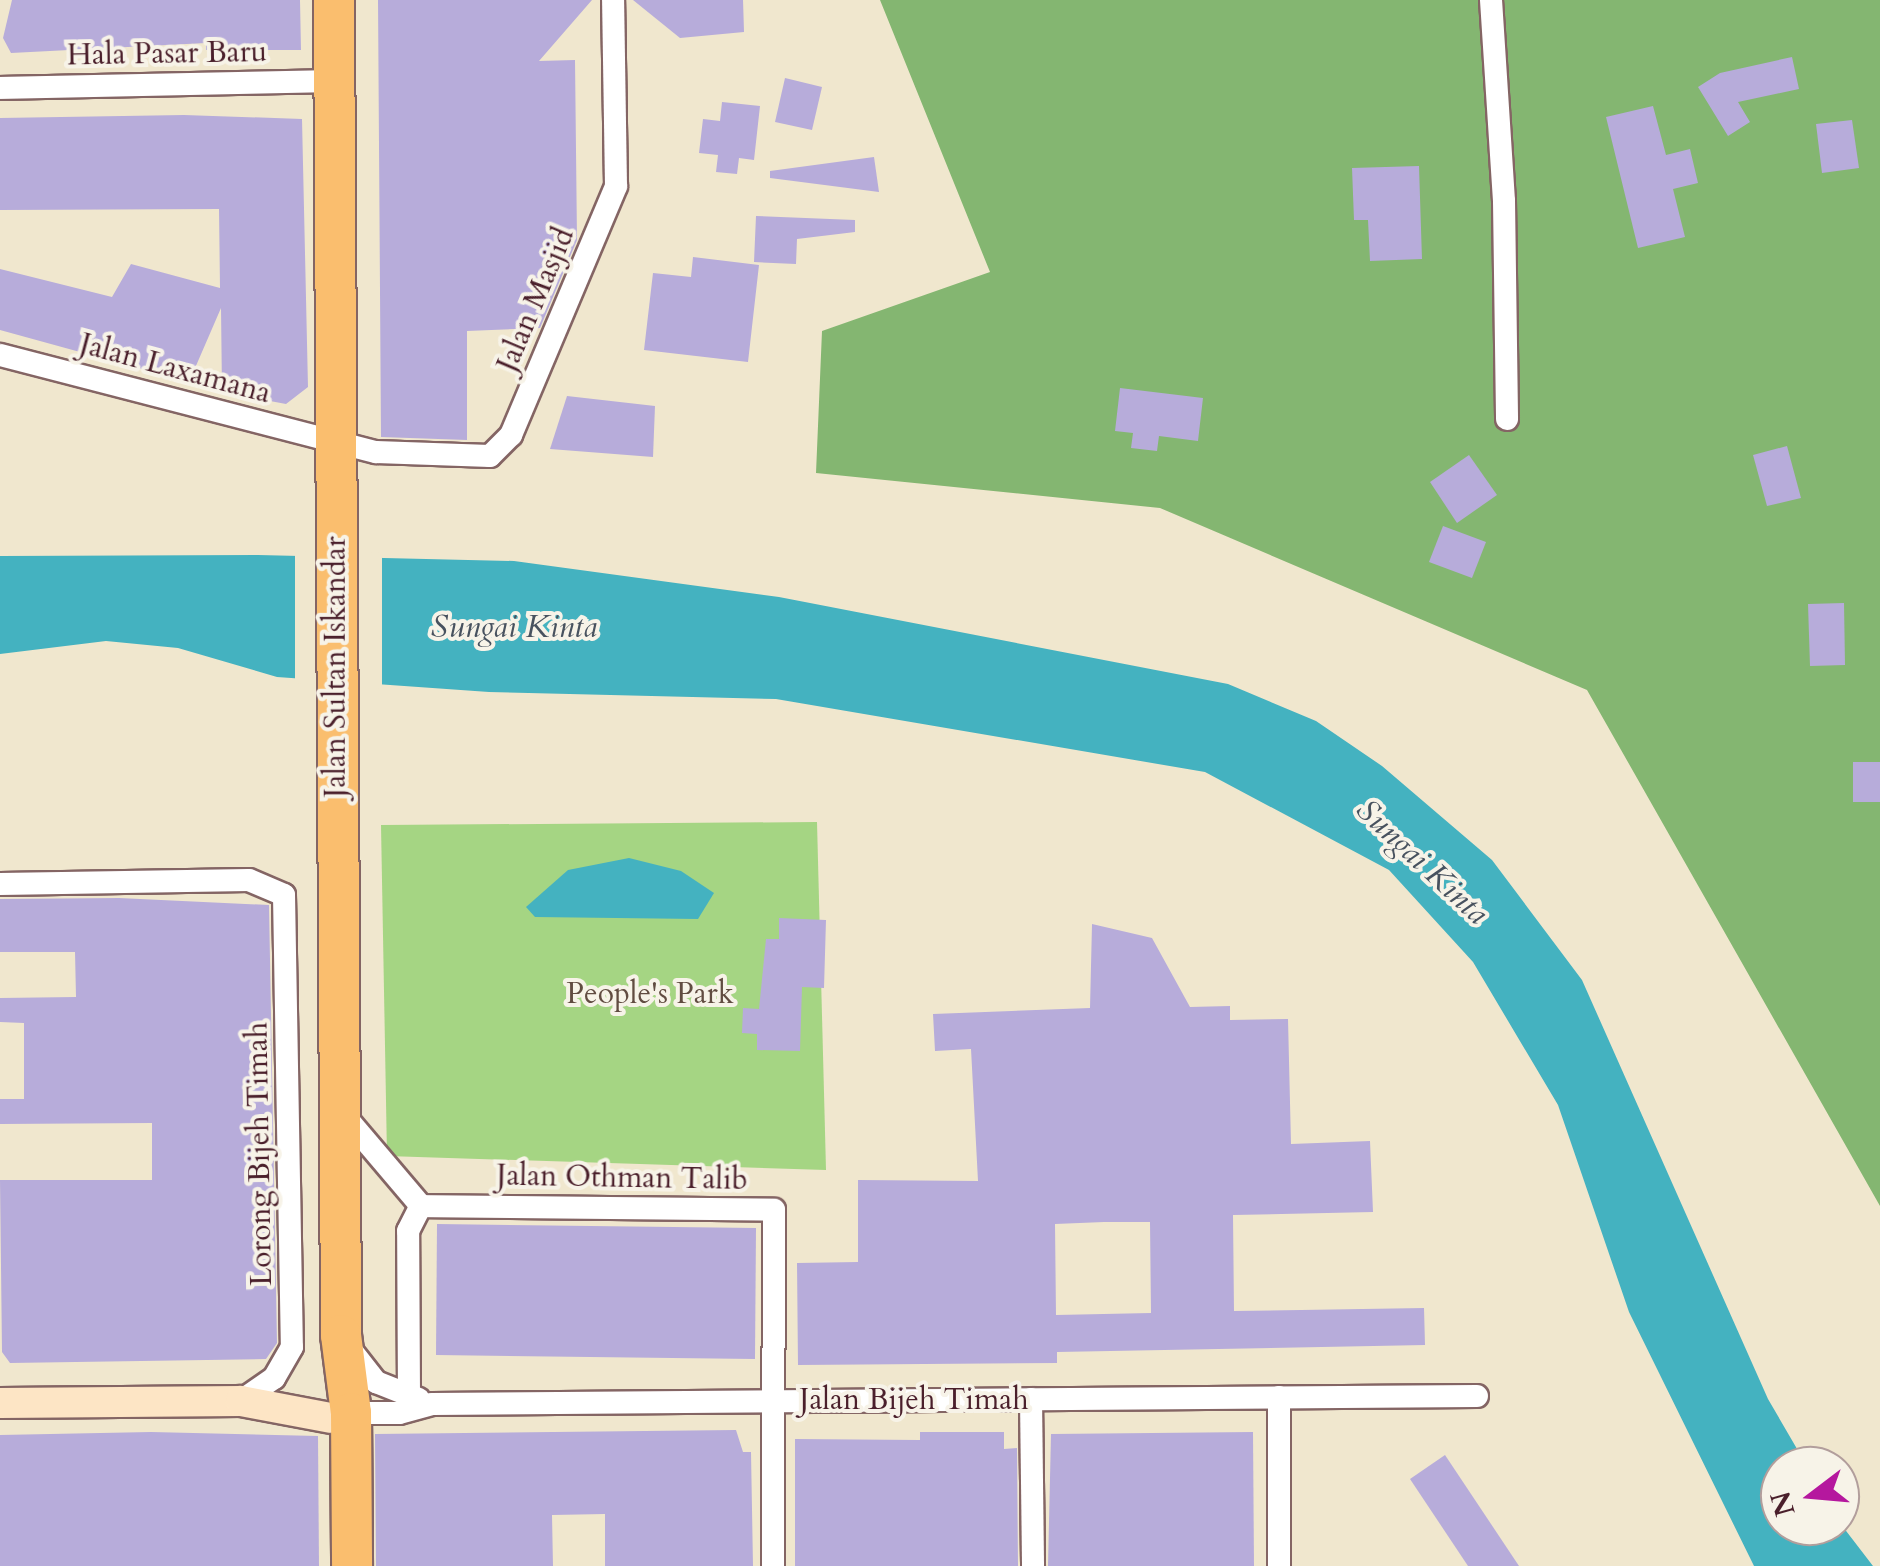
<!DOCTYPE html>
<html>
<head>
<meta charset="utf-8">
<style>
	body { margin:0 }
	#map { position:relative; width:1880px; height:1566px; overflow:hidden; background:#f0e7ce; font-family:Cardo,serif }
	div>[style] { position:absolute }
	.green>* { inset:0; background:#a5d583 }
	.forest>* { inset:0; background:#84b671 }
	.water>* { inset:0; background:#44b2c0 }
	.pier>* { inset:0; background:#f0e7ce }
	.building>* { inset:0; background:#b7acda }
	.roads { filter:drop-shadow(2px 0 #846564) drop-shadow(-2px 0 #846564) drop-shadow(0 2px #846564) drop-shadow(0 -2px #846564) }
	.street>* { height:22px; margin:-11px; padding:0 11px; transform-origin:11px; border-radius:11px; background:#fff }
	.secondary>* { height:30px; margin:-15px; padding:0 15px; transform-origin:15px; border-radius:15px; background:#fde5c5 }
	.highway>* { height:40px; margin:-20px; padding:0 20px; transform-origin:20px; border-radius:20px; background:#fabe6e }
	span { translate:-50% -50%; white-space:nowrap; text-align:center; line-height:1.15; -webkit-text-stroke:8px #f7f3e8; paint-order:stroke }
	.street-label { font-size:30px; color:#4a1f2b }
	.park-label { font-size:30px; color:#614c41 }
	.water-label { font-size:32px; color:#48525f; font-style:italic }
	.north { position:absolute; left:1760px; top:1446px; width:100px; height:100px; box-sizing:border-box; background:#f7f3e8; border:2px solid #b29e9c; border-radius:50%; rotate:254deg; font-size:28px; font-weight:700; line-height:40px; text-align:center; color:#4a1f2b }
	.north::after { content:''; display:block; margin:auto; width:35px; height:45px; background:#b5179e; clip-path:polygon(50% 0,100% 100%,50% 72%,0 100%) }
</style>
</head>
<body>
<div id="map">
	<div class="green">
		<i style="clip-path:polygon(817px 822px,826px 1170px,387px 1156px,381px 825px)"></i>
	</div>
	<div class="forest">
		<i style="clip-path:polygon(880px 0,1880px 0,1880px 1206px,1587px 690px,1160px 508px,816px 473px,822px 331px,990px 272px)"></i>
	</div>
	<div class="water">
		<i style="clip-path:polygon(258px 555px,514px 561px,779px 597px,1228px 684px,1316px 721px,1382px 766px,1492px 860px,1582px 980px,1768px 1399px,1807px 1466px,1780px 1466px,1780px 1526px,1840px 1523px,1873px 1566px,1754px 1566px,1629px 1312px,1558px 1105px,1473px 962px,1389px 870px,1205px 772px,776px 699px,489px 692px,277px 677px,178px 648px,106px 641px,0 654px,0 556px)"></i>
		<i style="clip-path:polygon(629px 858px,681px 871px,714px 893px,698px 919px,535px 917px,526px 907px,568px 870px)"></i>
	</div>
	<div class="pier">
		<i style="clip-path:polygon(295px 551px,382px 553px,382px 689px,295px 683px)"></i>
	</div>
	<div class="building">
		<i style="clip-path:polygon(12px 0,300px 0,301px 50px,206px 50px,206px 43px,11px 53px,3px 38px)"></i>
		<i style="clip-path:polygon(378px 0,592px 0,539px 61px,575px 60px,577px 240px,540px 328px,467px 331px,467px 440px,381px 437px)"></i>
		<i style="clip-path:polygon(633px 0,743px 0,744px 32px,680px 38px)"></i>
		<i style="clip-path:polygon(1792px 57px,1799px 89px,1738px 102px,1750px 122px,1728px 136px,1698px 87px,1720px 73px)"></i>
		<i style="clip-path:polygon(785px 78px,822px 87px,812px 130px,775px 122px)"></i>
		<i style="clip-path:polygon(722px 102px,760px 106px,754px 160px,739px 158px,737px 174px,716px 172px,718px 155px,699px 153px,703px 119px,720px 121px)"></i>
		<i style="clip-path:polygon(1653px 106px,1666px 155px,1690px 149px,1698px 183px,1673px 189px,1685px 237px,1638px 248px,1606px 117px)"></i>
		<i style="clip-path:polygon(184px 115px,302px 119px,308px 387px,286px 404px,222px 392px,221px 308px,189px 382px,0 330px,0 269px,112px 297px,131px 264px,220px 288px,219px 209px,0 210px,0 118px)"></i>
		<i style="clip-path:polygon(1852px 120px,1859px 168px,1822px 173px,1816px 124px)"></i>
		<i style="clip-path:polygon(874px 157px,879px 192px,770px 178px,770px 171px)"></i>
		<i style="clip-path:polygon(1419px 166px,1422px 259px,1370px 261px,1368px 220px,1354px 220px,1352px 168px)"></i>
		<i style="clip-path:polygon(756px 216px,855px 220px,855px 232px,797px 239px,796px 264px,754px 262px)"></i>
		<i style="clip-path:polygon(693px 257px,759px 265px,748px 362px,644px 350px,653px 273px,691px 277px)"></i>
		<i style="clip-path:polygon(1120px 388px,1203px 398px,1198px 441px,1159px 436px,1157px 451px,1131px 448px,1133px 433px,1115px 431px)"></i>
		<i style="clip-path:polygon(567px 396px,655px 406px,653px 457px,550px 449px)"></i>
		<i style="clip-path:polygon(1787px 446px,1801px 498px,1767px 506px,1753px 455px)"></i>
		<i style="clip-path:polygon(1469px 455px,1497px 495px,1457px 523px,1430px 482px)"></i>
		<i style="clip-path:polygon(1443px 526px,1486px 542px,1472px 578px,1429px 562px)"></i>
		<i style="clip-path:polygon(1844px 603px,1845px 665px,1810px 666px,1808px 604px)"></i>
		<i style="clip-path:polygon(1853px 762px,1880px 762px,1880px 802px,1853px 802px)"></i>
		<i style="clip-path:polygon(119px 898px,269px 905px,277px 1343px,266px 1359px,10px 1363px,2px 1352px,0 1180px,152px 1180px,152px 1123px,0 1124px,0 1099px,24px 1099px,24px 1023px,0 1022px,0 998px,76px 997px,75px 952px,0 952px,0 899px)"></i>
		<i style="clip-path:polygon(779px 918px,826px 920px,824px 988px,802px 987px,800px 1051px,757px 1050px,757px 1034px,742px 1033px,743px 1008px,759px 1009px,766px 939px,779px 939px)"></i>
		<i style="clip-path:polygon(evenodd,1092px 924px,1152px 938px,1190px 1007px,1230px 1006px,1230px 1020px,1288px 1019px,1291px 1144px,1370px 1141px,1373px 1212px,1233px 1215px,1234px 1311px,1424px 1308px,1425px 1345px,1057px 1352px,1057px 1363px,798px 1365px,797px 1263px,858px 1262px,858px 1180px,978px 1181px,971px 1049px,935px 1051px,933px 1014px,1090px 1008px,1092px 924px,1104px 1222px,1150px 1222px,1151px 1313px,1056px 1315px,1055px 1224px,1104px 1222px)"></i>
		<i style="clip-path:polygon(437px 1224px,756px 1228px,755px 1359px,436px 1355px)"></i>
		<i style="clip-path:polygon(736px 1430px,743px 1452px,751px 1452px,753px 1566px,605px 1566px,605px 1514px,552px 1515px,553px 1566px,376px 1566px,375px 1434px)"></i>
		<i style="clip-path:polygon(151px 1432px,318px 1436px,319px 1566px,0 1566px,0 1435px)"></i>
		<i style="clip-path:polygon(920px 1432px,1004px 1432px,1004px 1449px,1017px 1448px,1018px 1566px,795px 1566px,795px 1439px,920px 1440px)"></i>
		<i style="clip-path:polygon(1253px 1432px,1254px 1566px,1048px 1566px,1051px 1434px)"></i>
		<i style="clip-path:polygon(1445px 1455px,1519px 1566px,1468px 1566px,1410px 1479px)"></i>
	</div>
	<div class="roads">
		<div class="street">
			<i style="left:1491px;top:0;width:201px;rotate:86.3deg"></i>
			<i style="left:1504px;top:201px;width:218px;rotate:89.2deg"></i>
			<i style="left:0;top:88px;width:335px;rotate:-1.2deg"></i>
			<i style="left:0;top:355px;width:388px;rotate:14.5deg"></i>
			<i style="left:376px;top:452px;width:114px;rotate:2deg"></i>
			<i style="left:490px;top:456px;width:30px;rotate:-45deg"></i>
			<i style="left:511px;top:435px;width:270px;rotate:-67.1deg"></i>
			<i style="left:616px;top:186px;width:186px;rotate:-90.9deg"></i>
			<i style="left:0;top:884px;width:249px;rotate:-0.9deg"></i>
			<i style="left:249px;top:880px;width:38px;rotate:23deg"></i>
			<i style="left:284px;top:895px;width:452px;rotate:89deg"></i>
			<i style="left:292px;top:1347px;width:36px;rotate:120deg"></i>
			<i style="left:274px;top:1378px;width:40px;rotate:145.1deg"></i>
			<i style="left:343px;top:1114px;width:121px;rotate:49.7deg"></i>
			<i style="left:421px;top:1206px;width:353px;rotate:0.6deg"></i>
			<i style="left:774px;top:1210px;width:356px;rotate:90.2deg"></i>
			<i style="left:351px;top:1350px;width:41px;rotate:52deg"></i>
			<i style="left:376px;top:1382px;width:46px;rotate:21.6deg"></i>
			<i style="left:409px;top:1396px;width:165px;rotate:-90.3deg"></i>
			<i style="left:408px;top:1231px;width:28px;rotate:-63deg"></i>
			<i style="left:1031px;top:1399px;width:167px;rotate:89.3deg"></i>
			<i style="left:351px;top:1413px;width:48px"></i>
			<i style="left:399px;top:1413px;width:34px;rotate:-15deg"></i>
			<i style="left:432px;top:1404px;width:1045px;rotate:-0.44deg"></i>
			<i style="left:1279px;top:1566px;width:169px;rotate:-90deg"></i>
		</div>
		<div class="secondary">
			<i style="left:0;top:1403px;width:241px;rotate:-0.5deg"></i>
			<i style="left:241px;top:1401px;width:92px;rotate:10.7deg"></i>
		</div>
		<div class="highway">
			<i style="left:334px;top:0;width:1335px;rotate:89.7deg"></i>
			<i style="left:341px;top:1335px;width:79px;rotate:82.7deg"></i>
			<i style="left:351px;top:1413px;width:153px;rotate:89.6deg"></i>
		</div>
	</div>
	<div class="street-label">
		<span style="left:167px;top:54px;rotate:-1deg">Hala Pasar Baru</span>
		<span style="left:536px;top:300px;rotate:-67deg">Jalan Masjid</span>
		<span style="left:175px;top:369px;rotate:15deg">Jalan Laxamana</span>
		<span style="left:336px;top:667px;rotate:-90deg">Jalan Sultan Iskandar</span>
		<span style="left:260px;top:1154px;rotate:-91deg">Lorong Bijeh Timah</span>
		<span style="left:622px;top:1178px;rotate:1deg">Jalan Othman Talib</span>
		<span style="left:914px;top:1400px">Jalan Bijeh Timah</span>
	</div>
	<div class="park-label">
		<span style="left:650px;top:994px">People's Park</span>
	</div>
	<div class="water-label">
		<span style="left:514px;top:627px">Sungai Kinta</span>
		<span style="left:1422px;top:862px;rotate:43deg">Sungai Kinta</span>
	</div>
	<div class="north">N</div>
</div>
</body>
</html>
